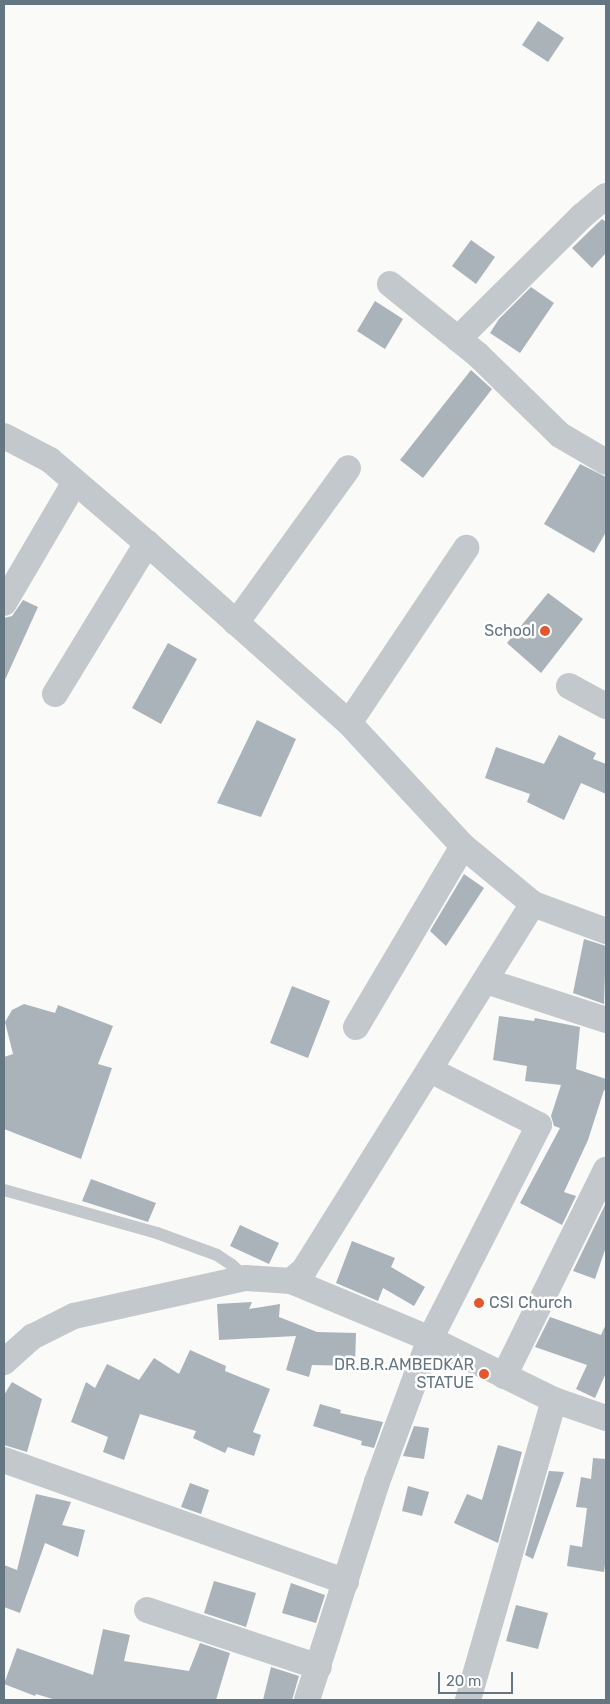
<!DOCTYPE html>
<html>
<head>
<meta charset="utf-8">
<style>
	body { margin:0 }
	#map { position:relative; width:610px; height:1704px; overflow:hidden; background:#fafaf8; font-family:Rubik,sans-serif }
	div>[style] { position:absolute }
	.building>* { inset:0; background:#aab3b9 }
	.service>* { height:12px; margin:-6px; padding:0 6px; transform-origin:6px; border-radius:6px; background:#c3c8cc }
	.minor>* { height:26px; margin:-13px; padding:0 13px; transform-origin:13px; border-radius:13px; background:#c3c8cc }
	.dots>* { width:14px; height:14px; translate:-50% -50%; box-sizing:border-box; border:2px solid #fff; border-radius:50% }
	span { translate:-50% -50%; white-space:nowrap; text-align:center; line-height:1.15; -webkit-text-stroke:5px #fff; paint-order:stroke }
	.poi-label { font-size:16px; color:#657683 }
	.right { translate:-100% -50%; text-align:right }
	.left { translate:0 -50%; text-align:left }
	.frame { position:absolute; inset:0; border:5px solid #657683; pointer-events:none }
	.scale { position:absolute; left:438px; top:1672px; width:75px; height:22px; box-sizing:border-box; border:2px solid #657683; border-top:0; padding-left:6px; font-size:15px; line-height:18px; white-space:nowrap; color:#657683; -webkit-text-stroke:4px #fff; paint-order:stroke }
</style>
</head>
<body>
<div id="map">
	<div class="building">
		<i style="clip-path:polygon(538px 21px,564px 38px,548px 62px,522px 45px)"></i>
		<i style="clip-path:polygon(602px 219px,606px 222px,606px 253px,592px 268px,572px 248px)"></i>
		<i style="clip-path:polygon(471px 240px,495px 257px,476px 284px,452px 266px)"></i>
		<i style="clip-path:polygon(531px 287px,554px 303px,520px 353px,490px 333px,499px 319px)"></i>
		<i style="clip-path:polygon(375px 301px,403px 319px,385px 349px,357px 331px)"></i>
		<i style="clip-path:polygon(471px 370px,492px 389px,423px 478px,400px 460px)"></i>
		<i style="clip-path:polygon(580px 464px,606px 477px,606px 532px,594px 553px,544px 524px)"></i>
		<i style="clip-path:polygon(548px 593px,583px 619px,541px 673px,507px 643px)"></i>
		<i style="clip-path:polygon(23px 600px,38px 607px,4px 682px,4px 618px,12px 616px)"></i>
		<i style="clip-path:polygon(168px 643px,197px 659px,161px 724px,132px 708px)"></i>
		<i style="clip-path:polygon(257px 720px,296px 739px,261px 817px,217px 803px)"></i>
		<i style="clip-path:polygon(559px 735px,596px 753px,593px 759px,606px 764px,606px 794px,581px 783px,564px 820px,527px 802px,530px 794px,485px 778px,496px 747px,544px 764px)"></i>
		<i style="clip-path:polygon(464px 874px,484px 888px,446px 946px,430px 931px)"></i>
		<i style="clip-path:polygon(584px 939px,606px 946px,604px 1004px,573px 993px)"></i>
		<i style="clip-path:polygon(292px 986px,330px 1001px,308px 1058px,270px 1043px)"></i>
		<i style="clip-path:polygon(24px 1004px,55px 1013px,58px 1005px,113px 1026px,98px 1064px,112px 1068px,81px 1159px,4px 1129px,4px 1057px,13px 1054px,5px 1022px,12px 1010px)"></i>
		<i style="clip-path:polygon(499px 1016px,534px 1021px,535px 1018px,580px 1027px,576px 1069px,606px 1079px,606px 1091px,604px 1090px,588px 1140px,564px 1192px,576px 1196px,562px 1225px,520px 1203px,560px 1128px,554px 1126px,551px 1116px,561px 1085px,525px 1081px,527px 1066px,493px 1060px)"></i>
		<i style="clip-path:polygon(91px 1179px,156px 1203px,148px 1222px,82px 1201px)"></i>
		<i style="clip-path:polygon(605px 1205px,606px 1247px,595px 1279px,573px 1271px)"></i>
		<i style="clip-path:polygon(240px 1225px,279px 1243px,269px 1264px,230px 1246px)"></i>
		<i style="clip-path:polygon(352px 1241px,395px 1258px,391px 1267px,425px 1287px,414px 1306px,383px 1288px,378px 1301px,336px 1283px)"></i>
		<i style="clip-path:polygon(252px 1302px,249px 1309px,280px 1304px,279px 1317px,317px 1332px,356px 1333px,355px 1366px,312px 1365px,309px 1377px,286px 1370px,296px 1336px,219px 1340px,217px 1304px)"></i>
		<i style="clip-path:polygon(550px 1317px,601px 1335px,606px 1324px,606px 1373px,595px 1398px,576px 1389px,587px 1365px,535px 1347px)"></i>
		<i style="clip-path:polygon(190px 1350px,226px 1366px,225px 1371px,270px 1389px,253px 1432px,261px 1435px,254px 1456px,228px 1447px,225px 1453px,193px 1438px,196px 1431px,140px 1414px,124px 1460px,103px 1452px,108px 1437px,71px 1422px,86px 1382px,95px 1388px,107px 1364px,139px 1380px,154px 1358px,179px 1374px)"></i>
		<i style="clip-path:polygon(12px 1382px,42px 1399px,27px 1452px,4px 1445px,4px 1395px)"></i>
		<i style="clip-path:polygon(320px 1404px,341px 1410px,340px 1413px,383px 1422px,374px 1448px,361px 1445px,362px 1441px,313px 1426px)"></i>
		<i style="clip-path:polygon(414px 1426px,429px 1428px,424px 1459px,403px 1456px)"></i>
		<i style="clip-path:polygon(498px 1445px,522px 1452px,498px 1543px,454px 1523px,467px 1494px,482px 1500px)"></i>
		<i style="clip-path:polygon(593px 1458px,606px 1459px,606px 1558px,604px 1572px,567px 1566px,570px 1545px,582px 1547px,587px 1508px,576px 1507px,581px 1477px,591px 1479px)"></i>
		<i style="clip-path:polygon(549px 1471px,564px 1472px,533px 1559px,525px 1555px)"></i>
		<i style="clip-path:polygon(190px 1483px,209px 1490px,201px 1514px,181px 1507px)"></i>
		<i style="clip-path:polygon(408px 1486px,429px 1492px,422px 1516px,402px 1511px)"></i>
		<i style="clip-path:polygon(36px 1494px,71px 1502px,62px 1525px,85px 1530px,78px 1557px,45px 1543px,20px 1613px,4px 1607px,4px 1565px,17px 1570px)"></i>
		<i style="clip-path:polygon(214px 1581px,256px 1593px,246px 1627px,204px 1613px)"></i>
		<i style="clip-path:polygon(291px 1583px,325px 1595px,316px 1623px,282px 1613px)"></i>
		<i style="clip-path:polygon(516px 1605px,548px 1613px,538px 1649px,506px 1641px)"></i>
		<i style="clip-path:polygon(103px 1629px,130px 1635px,124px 1661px,189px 1671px,200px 1643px,230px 1653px,216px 1700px,56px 1700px,36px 1694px,35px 1696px,4px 1684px,17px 1648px,93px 1675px)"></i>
		<i style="clip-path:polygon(271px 1667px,299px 1676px,292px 1700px,263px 1700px)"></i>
	</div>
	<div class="service">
		<i style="left:4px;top:1190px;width:159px;rotate:15.7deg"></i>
		<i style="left:157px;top:1233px;width:64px;rotate:20.1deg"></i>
		<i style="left:217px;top:1255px;width:18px;rotate:34deg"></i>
		<i style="left:232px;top:1265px;width:19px;rotate:43deg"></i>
	</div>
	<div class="minor">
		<i style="left:390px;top:284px;width:113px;rotate:38.9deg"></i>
		<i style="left:478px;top:355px;width:115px;rotate:44.3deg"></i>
		<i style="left:560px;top:435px;width:53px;rotate:30.4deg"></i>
		<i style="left:458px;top:339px;width:175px;rotate:-44.8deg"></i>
		<i style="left:582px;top:216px;width:31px;rotate:-40deg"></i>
		<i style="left:4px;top:436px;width:52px;rotate:27.6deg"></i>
		<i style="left:50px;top:460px;width:128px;rotate:40.6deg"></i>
		<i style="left:147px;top:543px;width:271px;rotate:41.7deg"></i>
		<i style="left:349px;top:723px;width:168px;rotate:47.2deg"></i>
		<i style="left:463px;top:846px;width:91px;rotate:39.6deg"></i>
		<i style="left:533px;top:904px;width:78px;rotate:20.3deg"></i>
		<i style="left:4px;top:603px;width:140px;rotate:-59.6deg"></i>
		<i style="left:236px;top:623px;width:191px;rotate:-54.1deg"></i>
		<i style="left:569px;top:686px;width:42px;rotate:28.4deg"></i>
		<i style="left:55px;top:694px;width:177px;rotate:-58.6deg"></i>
		<i style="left:349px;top:723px;width:211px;rotate:-56.2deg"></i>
		<i style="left:486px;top:981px;width:126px;rotate:18deg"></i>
		<i style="left:356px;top:1027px;width:210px;rotate:-59.4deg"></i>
		<i style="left:291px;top:1281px;width:151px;rotate:22.6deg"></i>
		<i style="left:430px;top:1339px;width:138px;rotate:26.2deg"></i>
		<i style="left:554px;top:1400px;width:55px;rotate:19.1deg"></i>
		<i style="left:4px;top:1362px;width:38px;rotate:-42deg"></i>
		<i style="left:32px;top:1337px;width:47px;rotate:-26.6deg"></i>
		<i style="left:74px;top:1316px;width:176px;rotate:-12.5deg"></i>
		<i style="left:246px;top:1278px;width:45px;rotate:3.8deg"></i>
		<i style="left:291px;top:1281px;width:17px;rotate:-40deg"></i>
		<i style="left:304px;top:1270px;width:432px;rotate:-58deg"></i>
		<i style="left:504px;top:1376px;width:230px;rotate:-63.7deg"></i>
		<i style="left:4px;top:1460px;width:363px;rotate:19.6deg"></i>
		<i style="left:147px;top:1610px;width:181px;rotate:18.3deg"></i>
		<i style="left:307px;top:1700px;width:229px;rotate:-72.2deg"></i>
		<i style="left:377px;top:1482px;width:153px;rotate:-69.7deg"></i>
		<i style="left:430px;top:1339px;width:240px;rotate:-63deg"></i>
		<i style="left:539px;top:1125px;width:122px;rotate:-153.2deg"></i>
		<i style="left:468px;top:1700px;width:312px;rotate:-74deg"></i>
	</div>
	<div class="dots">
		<i style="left:545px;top:631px;background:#e4572e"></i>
		<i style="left:479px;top:1303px;background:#e4572e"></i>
		<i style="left:484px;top:1374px;background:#e4572e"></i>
	</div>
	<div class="poi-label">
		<span class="right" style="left:535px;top:631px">School</span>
		<span class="left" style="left:489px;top:1303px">CSI Church</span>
		<span class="right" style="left:474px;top:1374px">DR.B.R.AMBEDKAR<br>STATUE</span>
	</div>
	<div class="frame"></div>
	<div class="scale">20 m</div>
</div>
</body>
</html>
